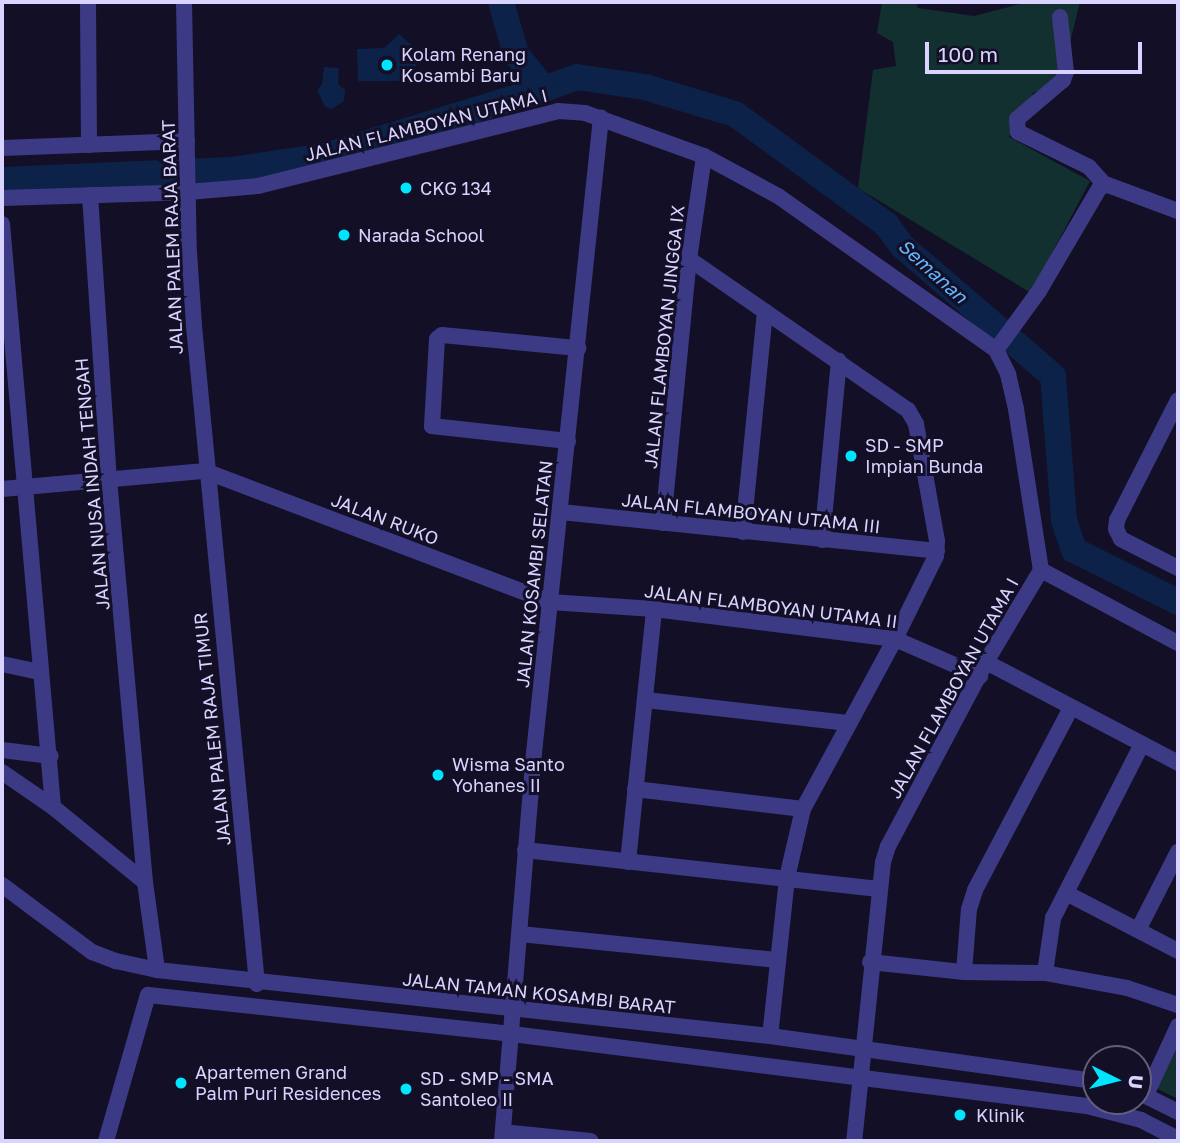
<!DOCTYPE html>
<html>
<head>
<meta charset="utf-8">
<style>
	body { margin:0 }
	#map { position:relative; width:1180px; height:1143px; overflow:hidden; background:#130f26; font-family:"Golos Text",sans-serif }
	div>[style] { position:absolute }
	.green>* { inset:0; background:#12302f }
	.water>* { inset:0; background:#0c2248 }
	.river>* { height:26px; margin:-13px; padding:0 13px; transform-origin:13px; border-radius:13px; background:#0c2248 }
	.minor>* { height:16px; margin:-8px; padding:0 8px; transform-origin:8px; border-radius:8px; background:#3d3a85 }
	.dots>* { width:19px; height:19px; translate:-50% -50%; box-sizing:border-box; border:4px solid #130f26; border-radius:50% }
	span { translate:-50% -50%; white-space:nowrap; text-align:center; line-height:1.15; -webkit-text-stroke:6px #130f26; paint-order:stroke }
	.poi-label { font-size:18px; color:#d9d4ff }
	.left { translate:0 -50%; text-align:left }
	.street-label { font-size:18px; color:#d9d4ff }
	.water-label { font-size:19px; color:#62b6ff; font-style:italic }
	.frame { position:absolute; inset:0; border:4px solid #d9d4ff; pointer-events:none }
	.north { position:absolute; left:1082px; top:1045px; width:70px; height:70px; box-sizing:border-box; background:#130f26; border:2px solid #625e7d; border-radius:50%; rotate:96deg; font-size:19px; font-weight:700; line-height:28px; text-align:center; color:#d9d4ff }
	.north::after { content:''; display:block; margin:auto; width:24px; height:32px; background:#00e5ff; clip-path:polygon(50% 0,100% 100%,50% 72%,0 100%) }
	.scale { position:absolute; left:925px; top:42px; width:217px; height:32px; box-sizing:border-box; border:4px solid #d9d4ff; border-top:0; padding-left:9px; font-size:21px; line-height:24px; white-space:nowrap; color:#d9d4ff; -webkit-text-stroke:5px #130f26; paint-order:stroke }
</style>
</head>
<body>
<div id="map">
	<div class="green">
		<i style="clip-path:polygon(882px 2px,916px 2px,918px 8px,974px 16px,1028px 2px,1080px 2px,1061px 80px,1033px 93px,1009px 137px,1090px 181px,1031px 293px,858px 188px,873px 70px,896px 66px,893px 42px,877px 33px)"></i>
		<i style="clip-path:polygon(1178px 1045px,1178px 1099px,1156px 1088px)"></i>
	</div>
	<div class="water">
		<i style="clip-path:polygon(399px 34px,417px 50px,416px 81px,358px 81px,357px 49px,384px 48px)"></i>
		<i style="clip-path:polygon(324px 67px,339px 68px,338px 84px,345px 90px,344px 101px,332px 109px,325px 107px,317px 90px,322px 84px)"></i>
	</div>
	<div class="river">
		<i style="left:544px;top:89px;width:35px;rotate:-20deg"></i>
		<i style="left:577px;top:77px;width:69px;rotate:8.4deg"></i>
		<i style="left:645px;top:87px;width:94px;rotate:16.7deg"></i>
		<i style="left:735px;top:114px;width:187px;rotate:36.1deg"></i>
		<i style="left:886px;top:224px;width:27px;rotate:54deg"></i>
		<i style="left:902px;top:246px;width:199px;rotate:40.7deg"></i>
		<i style="left:1053px;top:376px;width:144px;rotate:85.6deg"></i>
		<i style="left:1064px;top:520px;width:32px;rotate:72deg"></i>
		<i style="left:1074px;top:550px;width:116px;rotate:26.6deg"></i>
		<i style="left:2px;top:180px;width:229px;rotate:-2.5deg"></i>
		<i style="left:231px;top:170px;width:95px;rotate:-8.5deg"></i>
		<i style="left:325px;top:156px;width:229px;rotate:-17deg"></i>
		<i style="left:544px;top:89px;width:45px;rotate:-128.7deg"></i>
		<i style="left:516px;top:54px;width:54px;rotate:-106.1deg"></i>
	</div>
	<div class="minor">
		<i style="left:88px;top:2px;width:143px;rotate:89.6deg"></i>
		<i style="left:184px;top:2px;width:250px;rotate:88.9deg"></i>
		<i style="left:189px;top:252px;width:74px;rotate:86.1deg"></i>
		<i style="left:194px;top:326px;width:661px;rotate:84.53deg"></i>
		<i style="left:1060px;top:17px;width:55px;rotate:83.8deg"></i>
		<i style="left:1066px;top:72px;width:9px;rotate:111deg"></i>
		<i style="left:1063px;top:80px;width:60px;rotate:139.7deg"></i>
		<i style="left:1017px;top:119px;width:13px;rotate:86deg"></i>
		<i style="left:1018px;top:132px;width:79px;rotate:26.2deg"></i>
		<i style="left:1089px;top:167px;width:24px;rotate:48deg"></i>
		<i style="left:2px;top:148px;width:185px;rotate:-2.2deg"></i>
		<i style="left:90px;top:195px;width:285px;rotate:86.2deg"></i>
		<i style="left:109px;top:479px;width:405px;rotate:84.9deg"></i>
		<i style="left:145px;top:882px;width:89px;rotate:82.2deg"></i>
		<i style="left:2px;top:198px;width:186px;rotate:-1.8deg"></i>
		<i style="left:188px;top:192px;width:70px;rotate:-4.9deg"></i>
		<i style="left:258px;top:186px;width:309px;rotate:-14deg"></i>
		<i style="left:558px;top:111px;width:27px;rotate:4deg"></i>
		<i style="left:585px;top:113px;width:127px;rotate:19.9deg"></i>
		<i style="left:704px;top:156px;width:84px;rotate:28.4deg"></i>
		<i style="left:778px;top:196px;width:267px;rotate:35.2deg"></i>
		<i style="left:996px;top:350px;width:27px;rotate:63deg"></i>
		<i style="left:1008px;top:374px;width:36px;rotate:77deg"></i>
		<i style="left:1016px;top:409px;width:163px;rotate:81.2deg"></i>
		<i style="left:1041px;top:570px;width:107px;rotate:120.9deg"></i>
		<i style="left:986px;top:662px;width:208px;rotate:118deg"></i>
		<i style="left:888px;top:846px;width:17px;rotate:107deg"></i>
		<i style="left:883px;top:862px;width:281px;rotate:95.9deg"></i>
		<i style="left:2px;top:224px;width:585px;rotate:85deg"></i>
		<i style="left:689px;top:259px;width:266px;rotate:34.6deg"></i>
		<i style="left:908px;top:410px;width:16px;rotate:60deg"></i>
		<i style="left:916px;top:424px;width:119px;rotate:79.8deg"></i>
		<i style="left:937px;top:541px;width:15px;rotate:94deg"></i>
		<i style="left:936px;top:556px;width:93px;rotate:116.3deg"></i>
		<i style="left:895px;top:639px;width:193px;rotate:118.4deg"></i>
		<i style="left:803px;top:809px;width:71px;rotate:103.1deg"></i>
		<i style="left:787px;top:878px;width:159px;rotate:96.1deg"></i>
		<i style="left:996px;top:350px;width:73px;rotate:-53.9deg"></i>
		<i style="left:1039px;top:291px;width:121px;rotate:-59.6deg"></i>
		<i style="left:1100px;top:187px;width:8px;rotate:-14deg"></i>
		<i style="left:1108px;top:185px;width:75px;rotate:20.4deg"></i>
		<i style="left:1178px;top:400px;width:135px;rotate:116.9deg"></i>
		<i style="left:1117px;top:520px;width:9px;rotate:96deg"></i>
		<i style="left:1116px;top:529px;width:11px;rotate:63deg"></i>
		<i style="left:1121px;top:539px;width:64px;rotate:27deg"></i>
		<i style="left:568px;top:441px;width:137px;rotate:-173.7deg"></i>
		<i style="left:432px;top:426px;width:87px;rotate:-86.7deg"></i>
		<i style="left:437px;top:339px;width:6px;rotate:-39deg"></i>
		<i style="left:442px;top:335px;width:137px;rotate:5.5deg"></i>
		<i style="left:2px;top:489px;width:204px;rotate:-5.1deg"></i>
		<i style="left:205px;top:471px;width:369px;rotate:20.8deg"></i>
		<i style="left:550px;top:602px;width:104px;rotate:3.9deg"></i>
		<i style="left:654px;top:609px;width:243px;rotate:7.1deg"></i>
		<i style="left:895px;top:639px;width:93px;rotate:23.5deg"></i>
		<i style="left:561px;top:512px;width:378px;rotate:5.9deg"></i>
		<i style="left:663px;top:523px;width:265px;rotate:-84.4deg"></i>
		<i style="left:689px;top:259px;width:104px;rotate:-81.7deg"></i>
		<i style="left:743px;top:532px;width:222px;rotate:-84.3deg"></i>
		<i style="left:822px;top:540px;width:180px;rotate:-84.6deg"></i>
		<i style="left:1041px;top:570px;width:155px;rotate:28.1deg"></i>
		<i style="left:986px;top:662px;width:217px;rotate:27.7deg"></i>
		<i style="left:2px;top:664px;width:39px;rotate:12deg"></i>
		<i style="left:646px;top:700px;width:203px;rotate:6.5deg"></i>
		<i style="left:2px;top:750px;width:49px;rotate:7deg"></i>
		<i style="left:2px;top:772px;width:62px;rotate:34.5deg"></i>
		<i style="left:53px;top:807px;width:119px;rotate:39.2deg"></i>
		<i style="left:635px;top:789px;width:169px;rotate:6.8deg"></i>
		<i style="left:525px;top:850px;width:356px;rotate:6.3deg"></i>
		<i style="left:628px;top:862px;width:254px;rotate:-84.1deg"></i>
		<i style="left:2px;top:885px;width:112px;rotate:36.7deg"></i>
		<i style="left:92px;top:952px;width:26px;rotate:21deg"></i>
		<i style="left:116px;top:961px;width:42px;rotate:12.4deg"></i>
		<i style="left:157px;top:970px;width:617px;rotate:6.15deg"></i>
		<i style="left:770px;top:1036px;width:329px;rotate:7.9deg"></i>
		<i style="left:1066px;top:893px;width:126px;rotate:27.4deg"></i>
		<i style="left:1138px;top:930px;width:88px;rotate:-62.9deg"></i>
		<i style="left:520px;top:934px;width:258px;rotate:5.8deg"></i>
		<i style="left:870px;top:962px;width:95px;rotate:6.1deg"></i>
		<i style="left:964px;top:972px;width:81px;rotate:0.7deg"></i>
		<i style="left:1045px;top:973px;width:83px;rotate:10.4deg"></i>
		<i style="left:1127px;top:988px;width:54px;rotate:18.4deg"></i>
		<i style="left:964px;top:972px;width:63px;rotate:-85.5deg"></i>
		<i style="left:969px;top:909px;width:20px;rotate:-72deg"></i>
		<i style="left:975px;top:890px;width:206px;rotate:-62.2deg"></i>
		<i style="left:1045px;top:973px;width:56px;rotate:-81.7deg"></i>
		<i style="left:1053px;top:918px;width:195px;rotate:-62.9deg"></i>
		<i style="left:1138px;top:1092px;width:45px;rotate:26.6deg"></i>
		<i style="left:1146px;top:1095px;width:76px;rotate:-65.1deg"></i>
		<i style="left:503px;top:1132px;width:88px;rotate:5.8deg"></i>
		<i style="left:106px;top:1141px;width:152px;rotate:-74deg"></i>
		<i style="left:148px;top:995px;width:366px;rotate:6.1deg"></i>
		<i style="left:512px;top:1034px;width:579px;rotate:7.14deg"></i>
		<i style="left:1087px;top:1106px;width:56px;rotate:14.5deg"></i>
		<i style="left:1141px;top:1120px;width:42px;rotate:27.2deg"></i>
		<i style="left:502px;top:1141px;width:389px;rotate:-85.3deg"></i>
		<i style="left:534px;top:753px;width:639px;rotate:-83.98deg"></i>
	</div>
	<div class="dots">
		<i style="left:387px;top:65px;background:#00e5ff"></i>
		<i style="left:406px;top:188px;background:#00e5ff"></i>
		<i style="left:344px;top:235px;background:#00e5ff"></i>
		<i style="left:851px;top:456px;background:#00e5ff"></i>
		<i style="left:438px;top:775px;background:#00e5ff"></i>
		<i style="left:181px;top:1083px;background:#00e5ff"></i>
		<i style="left:406px;top:1089px;background:#00e5ff"></i>
		<i style="left:960px;top:1115px;background:#00e5ff"></i>
	</div>
	<div class="poi-label">
		<span class="left" style="left:401px;top:65px">Kolam Renang<br>Kosambi Baru</span>
		<span class="left" style="left:420px;top:188px">CKG 134</span>
		<span class="left" style="left:358px;top:235px">Narada School</span>
		<span class="left" style="left:865px;top:456px">SD - SMP<br>Impian Bunda</span>
		<span class="left" style="left:452px;top:775px">Wisma Santo<br>Yohanes II</span>
		<span class="left" style="left:195px;top:1083px">Apartemen Grand<br>Palm Puri Residences</span>
		<span class="left" style="left:420px;top:1089px">SD - SMP - SMA<br>Santoleo II</span>
		<span class="left" style="left:976px;top:1115px">Klinik</span>
	</div>
	<div class="street-label">
		<span style="left:426px;top:125px;rotate:-14deg">JALAN FLAMBOYAN UTAMA I</span>
		<span style="left:172px;top:237px;rotate:-92deg">JALAN PALEM RAJA BARAT</span>
		<span style="left:664px;top:337px;rotate:-84deg">JALAN FLAMBOYAN JINGGA IX</span>
		<span style="left:92px;top:484px;rotate:-95deg">JALAN NUSA INDAH TENGAH</span>
		<span style="left:751px;top:513px;rotate:6deg">JALAN FLAMBOYAN UTAMA III</span>
		<span style="left:385px;top:519px;rotate:21deg">JALAN RUKO</span>
		<span style="left:534px;top:574px;rotate:-84deg">JALAN KOSAMBI SELATAN</span>
		<span style="left:771px;top:606px;rotate:7deg">JALAN FLAMBOYAN UTAMA II</span>
		<span style="left:953px;top:688px;rotate:-61deg">JALAN FLAMBOYAN UTAMA I</span>
		<span style="left:212px;top:729px;rotate:-96deg">JALAN PALEM RAJA TIMUR</span>
		<span style="left:539px;top:993px;rotate:6deg">JALAN TAMAN KOSAMBI BARAT</span>
	</div>
	<div class="water-label">
		<span style="left:933px;top:271px;rotate:42deg">Semanan</span>
	</div>
	<div class="frame"></div>
	<div class="north">U</div>
	<div class="scale">100 m</div>
</div>
</body>
</html>
